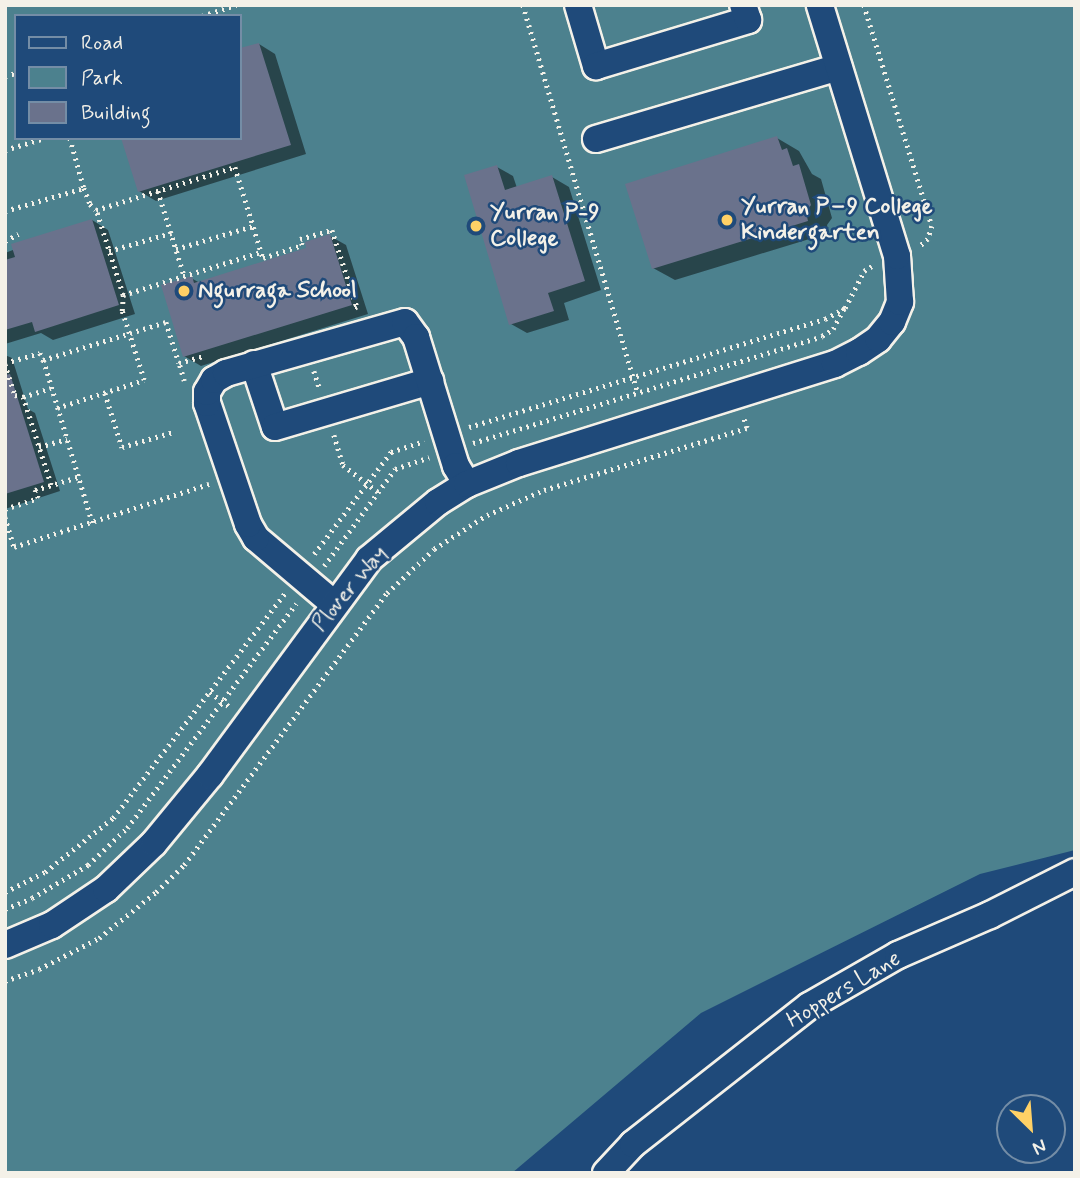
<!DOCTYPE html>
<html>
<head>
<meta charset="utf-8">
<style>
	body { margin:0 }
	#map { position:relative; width:1080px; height:1178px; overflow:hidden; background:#1f4a7a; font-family:Mynerve,sans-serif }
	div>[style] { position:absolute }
	.green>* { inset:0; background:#4c818e }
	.shadow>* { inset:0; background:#0007 }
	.building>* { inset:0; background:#6a728c }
	.path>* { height:4.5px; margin-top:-2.25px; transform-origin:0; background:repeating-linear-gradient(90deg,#f4f1e8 0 2px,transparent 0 7px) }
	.roads { filter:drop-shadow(2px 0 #f4f1e8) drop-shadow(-2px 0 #f4f1e8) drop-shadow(0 2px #f4f1e8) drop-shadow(0 -2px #f4f1e8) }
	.minor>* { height:26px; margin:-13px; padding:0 13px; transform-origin:13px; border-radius:13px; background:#1f4a7a }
	.dots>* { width:19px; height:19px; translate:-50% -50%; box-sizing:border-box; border:4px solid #1f4a7a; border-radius:50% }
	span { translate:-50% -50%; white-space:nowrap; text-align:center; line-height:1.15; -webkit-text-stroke:5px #1f4a7a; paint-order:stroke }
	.poi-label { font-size:23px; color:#f4f1e8; font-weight:700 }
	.left { translate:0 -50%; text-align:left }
	.street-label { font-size:23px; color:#f4f1e8 }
	.frame { position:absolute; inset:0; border:7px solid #f4f1e8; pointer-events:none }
	.legend { position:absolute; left:14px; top:14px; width:228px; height:126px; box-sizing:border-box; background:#1f4a7a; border:2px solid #748da6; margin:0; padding:9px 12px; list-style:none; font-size:21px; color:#f4f1e8 }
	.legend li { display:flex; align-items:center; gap:14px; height:35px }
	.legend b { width:35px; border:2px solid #748da6 }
	.north { position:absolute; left:996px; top:1094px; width:70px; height:70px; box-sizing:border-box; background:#1f4a7a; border:2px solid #748da6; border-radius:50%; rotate:155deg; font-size:19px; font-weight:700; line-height:28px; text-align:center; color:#f4f1e8 }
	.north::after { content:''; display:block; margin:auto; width:24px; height:32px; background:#ffd166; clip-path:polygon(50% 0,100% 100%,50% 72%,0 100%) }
</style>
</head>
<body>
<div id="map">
	<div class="green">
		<i style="clip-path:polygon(evenodd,5px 5px,1075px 5px,1075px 850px,980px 874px,701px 1013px,512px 1173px,5px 1173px,5px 5px,16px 16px,240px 16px,240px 138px,16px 138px,16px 16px)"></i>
	</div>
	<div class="shadow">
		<i style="clip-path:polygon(259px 44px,275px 54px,306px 154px,156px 201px,139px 191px,240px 138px,240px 50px)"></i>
		<i style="clip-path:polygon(777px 138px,799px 151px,812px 174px,821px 179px,832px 218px,827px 225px,829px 233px,675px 280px,653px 268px)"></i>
		<i style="clip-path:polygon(497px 167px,513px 176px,517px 188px,552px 177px,569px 187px,601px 290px,564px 303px,569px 320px,527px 333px,511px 324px)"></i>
		<i style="clip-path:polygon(92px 220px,108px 230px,135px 314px,53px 340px,41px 333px,5px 344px,5px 253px)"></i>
		<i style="clip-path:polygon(330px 236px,346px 245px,368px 314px,201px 366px,184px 356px,191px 278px,200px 283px,309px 249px)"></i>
		<i style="clip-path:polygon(5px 355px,12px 358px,28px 409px,35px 413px,60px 491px,5px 509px)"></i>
	</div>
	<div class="building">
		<i style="clip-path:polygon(259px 43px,291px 145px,138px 192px,121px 138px,240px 138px,240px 48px)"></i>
		<i style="clip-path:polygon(777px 136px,782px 150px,787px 148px,793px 166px,799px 164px,811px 205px,806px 212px,808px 221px,652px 269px,625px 184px)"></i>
		<i style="clip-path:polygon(497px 165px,505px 190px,552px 175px,585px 281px,548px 293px,554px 311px,509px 325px,464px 175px)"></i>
		<i style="clip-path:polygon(92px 219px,119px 305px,35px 332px,32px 322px,5px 330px,5px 260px,15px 257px,11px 244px)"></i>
		<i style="clip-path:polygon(330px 234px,352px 305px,183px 357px,161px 285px,192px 276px,194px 283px,306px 248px,305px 242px)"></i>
		<i style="clip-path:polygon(10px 374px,44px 482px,5px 494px,5px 375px)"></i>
	</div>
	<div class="path">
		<i style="left:523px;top:5px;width:405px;rotate:73.5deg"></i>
		<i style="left:864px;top:5px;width:231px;rotate:72.9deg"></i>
		<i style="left:932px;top:226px;width:14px;rotate:107deg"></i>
		<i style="left:928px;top:239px;width:12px;rotate:138deg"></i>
		<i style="left:202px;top:16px;width:36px;rotate:-18deg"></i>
		<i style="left:5px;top:76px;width:11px;rotate:-15deg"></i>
		<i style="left:70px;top:138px;width:52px;rotate:74.4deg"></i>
		<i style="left:5px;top:150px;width:42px;rotate:-16.7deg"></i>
		<i style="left:158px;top:191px;width:88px;rotate:72.8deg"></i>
		<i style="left:5px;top:211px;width:82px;rotate:-16.2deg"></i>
		<i style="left:84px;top:188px;width:17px;rotate:69deg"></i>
		<i style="left:90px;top:204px;width:8px;rotate:45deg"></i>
		<i style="left:5px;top:241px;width:15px;rotate:-28deg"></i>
		<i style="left:176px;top:249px;width:80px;rotate:-16.6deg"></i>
		<i style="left:109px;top:251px;width:65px;rotate:-16.2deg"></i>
		<i style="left:123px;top:295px;width:145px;rotate:-17.3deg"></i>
		<i style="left:5px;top:363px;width:36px;rotate:-16deg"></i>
		<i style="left:40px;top:353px;width:8px;rotate:67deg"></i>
		<i style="left:5px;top:364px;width:33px;rotate:72deg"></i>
		<i style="left:15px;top:395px;width:8px;rotate:14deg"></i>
		<i style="left:314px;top:371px;width:19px;rotate:72deg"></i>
		<i style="left:184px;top:381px;width:19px;rotate:-106deg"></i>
		<i style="left:179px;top:363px;width:25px;rotate:-16deg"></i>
		<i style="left:105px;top:393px;width:57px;rotate:72.5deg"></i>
		<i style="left:122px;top:447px;width:53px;rotate:-16.4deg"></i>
		<i style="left:57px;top:408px;width:91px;rotate:-17.8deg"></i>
		<i style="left:144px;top:380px;width:72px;rotate:-107.7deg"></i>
		<i style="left:122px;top:311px;width:16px;rotate:-86deg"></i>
		<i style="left:123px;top:295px;width:89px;rotate:-107.6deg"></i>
		<i style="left:96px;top:210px;width:145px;rotate:-17.2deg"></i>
		<i style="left:235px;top:167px;width:95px;rotate:72.9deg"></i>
		<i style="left:263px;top:258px;width:41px;rotate:-18.4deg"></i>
		<i style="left:302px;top:245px;width:6px;rotate:-108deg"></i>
		<i style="left:300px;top:239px;width:33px;rotate:-16deg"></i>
		<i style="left:332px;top:230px;width:81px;rotate:72deg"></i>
		<i style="left:357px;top:307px;width:4px;rotate:153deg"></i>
		<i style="left:469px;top:427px;width:372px;rotate:-16.9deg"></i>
		<i style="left:825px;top:319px;width:23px;rotate:-29deg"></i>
		<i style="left:845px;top:308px;width:42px;rotate:-62.8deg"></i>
		<i style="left:864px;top:271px;width:9px;rotate:-32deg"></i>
		<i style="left:334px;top:435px;width:31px;rotate:73deg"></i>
		<i style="left:343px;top:465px;width:44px;rotate:37.6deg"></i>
		<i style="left:473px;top:443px;width:365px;rotate:-17deg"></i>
		<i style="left:822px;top:336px;width:13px;rotate:-32deg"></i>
		<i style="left:833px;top:329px;width:24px;rotate:-62deg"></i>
		<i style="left:39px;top:447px;width:29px;rotate:-16deg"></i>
		<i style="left:51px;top:485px;width:92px;rotate:-107.7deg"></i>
		<i style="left:23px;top:397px;width:29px;rotate:-18deg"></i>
		<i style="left:5px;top:509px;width:35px;rotate:-18deg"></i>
		<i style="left:38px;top:498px;width:9px;rotate:-111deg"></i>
		<i style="left:35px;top:490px;width:45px;rotate:-16.8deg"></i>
		<i style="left:5px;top:517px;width:31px;rotate:73deg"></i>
		<i style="left:14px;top:547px;width:205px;rotate:-17.9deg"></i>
		<i style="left:92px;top:523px;width:170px;rotate:-106.7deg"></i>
		<i style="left:43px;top:360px;width:129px;rotate:-17.2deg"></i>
		<i style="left:166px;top:322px;width:43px;rotate:72.4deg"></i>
		<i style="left:314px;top:554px;width:128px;rotate:-53deg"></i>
		<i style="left:391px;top:452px;width:35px;rotate:-18deg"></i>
		<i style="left:324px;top:566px;width:120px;rotate:-53.8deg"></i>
		<i style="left:395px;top:469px;width:36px;rotate:-19deg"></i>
		<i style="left:210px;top:692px;width:26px;rotate:37deg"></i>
		<i style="left:5px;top:892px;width:45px;rotate:-26.6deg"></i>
		<i style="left:45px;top:872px;width:87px;rotate:-38.5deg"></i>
		<i style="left:113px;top:818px;width:285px;rotate:-52.6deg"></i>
		<i style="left:5px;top:909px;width:29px;rotate:-22deg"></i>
		<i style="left:32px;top:898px;width:65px;rotate:-30.5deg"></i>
		<i style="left:88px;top:865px;width:54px;rotate:-43.5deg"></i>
		<i style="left:127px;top:828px;width:281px;rotate:-53deg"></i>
		<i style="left:5px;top:981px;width:36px;rotate:-19deg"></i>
		<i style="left:39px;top:969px;width:68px;rotate:-27.3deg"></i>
		<i style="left:99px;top:938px;width:73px;rotate:-38.9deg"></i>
		<i style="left:156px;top:892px;width:39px;rotate:-44deg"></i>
		<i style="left:184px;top:865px;width:339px;rotate:-53.3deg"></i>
		<i style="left:387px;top:593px;width:64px;rotate:-43.1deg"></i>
		<i style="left:434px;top:549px;width:63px;rotate:-32.7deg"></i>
		<i style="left:487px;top:515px;width:62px;rotate:-23.7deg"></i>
		<i style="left:544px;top:490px;width:212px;rotate:-17deg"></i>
		<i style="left:747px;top:428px;width:12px;rotate:-110deg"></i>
	</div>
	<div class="roads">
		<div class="minor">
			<i style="left:578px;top:5px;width:64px;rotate:73.6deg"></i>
			<i style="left:596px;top:66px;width:159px;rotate:-16.8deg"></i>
			<i style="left:748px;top:20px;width:16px;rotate:-108deg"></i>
			<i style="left:596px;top:139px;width:253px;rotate:-16.5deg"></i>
			<i style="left:254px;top:364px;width:66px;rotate:71.6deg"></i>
			<i style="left:275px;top:427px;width:162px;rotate:-16.5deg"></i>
			<i style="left:334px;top:604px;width:102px;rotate:-139.8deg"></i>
			<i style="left:256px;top:538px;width:16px;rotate:-120deg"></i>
			<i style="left:248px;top:524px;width:128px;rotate:-108.7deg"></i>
			<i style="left:207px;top:403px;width:11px;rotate:-90deg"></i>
			<i style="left:207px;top:392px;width:14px;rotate:-60deg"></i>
			<i style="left:214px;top:380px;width:14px;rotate:-30deg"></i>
			<i style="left:226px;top:373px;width:186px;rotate:-15.9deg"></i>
			<i style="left:405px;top:322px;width:19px;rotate:54deg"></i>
			<i style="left:416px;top:337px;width:135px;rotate:72.8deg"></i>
			<i style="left:456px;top:466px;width:21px;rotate:59deg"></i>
			<i style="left:5px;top:945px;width:51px;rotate:-23.1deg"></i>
			<i style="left:52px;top:925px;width:65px;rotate:-33.7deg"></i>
			<i style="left:106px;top:889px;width:66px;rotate:-43.8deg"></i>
			<i style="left:154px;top:843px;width:88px;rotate:-50.5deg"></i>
			<i style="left:210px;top:775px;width:268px;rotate:-53.6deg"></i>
			<i style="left:369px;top:559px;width:89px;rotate:-39.6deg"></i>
			<i style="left:438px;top:502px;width:34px;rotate:-32deg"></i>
			<i style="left:467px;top:484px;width:56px;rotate:-22deg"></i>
			<i style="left:519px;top:463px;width:331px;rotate:-17.4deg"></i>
			<i style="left:835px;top:364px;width:27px;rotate:-27deg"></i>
			<i style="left:859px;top:352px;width:23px;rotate:-34deg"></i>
			<i style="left:878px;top:339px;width:22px;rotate:-51deg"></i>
			<i style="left:892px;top:322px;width:22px;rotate:-68deg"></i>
			<i style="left:900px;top:302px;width:46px;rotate:-93.7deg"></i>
			<i style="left:897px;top:256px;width:263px;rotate:-107.1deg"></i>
			<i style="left:606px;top:1173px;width:40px;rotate:-47deg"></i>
			<i style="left:633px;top:1144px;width:224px;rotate:-38.1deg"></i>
			<i style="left:809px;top:1006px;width:103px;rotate:-29.8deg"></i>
			<i style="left:898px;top:955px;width:100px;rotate:-23.5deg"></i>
			<i style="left:990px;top:915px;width:95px;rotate:-26.8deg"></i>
		</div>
	</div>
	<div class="dots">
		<i style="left:727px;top:220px;background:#ffd166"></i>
		<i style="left:476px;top:226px;background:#ffd166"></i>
		<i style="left:184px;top:291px;background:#ffd166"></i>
	</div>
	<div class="poi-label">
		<span class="left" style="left:741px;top:220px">Yurran P–9 College<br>Kindergarten</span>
		<span class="left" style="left:490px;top:226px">Yurran P-9<br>College</span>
		<span class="left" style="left:198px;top:291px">Ngurraga School</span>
	</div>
	<div class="street-label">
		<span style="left:350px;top:589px;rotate:-50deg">Plover Way</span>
		<span style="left:844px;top:990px;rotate:-31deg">Hoppers Lane</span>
	</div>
	<div class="frame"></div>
	<ul class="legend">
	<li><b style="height:9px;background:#1f4a7a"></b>Road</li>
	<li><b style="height:19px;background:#4c818e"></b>Park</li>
	<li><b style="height:19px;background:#6a728c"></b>Building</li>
	</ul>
	<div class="north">N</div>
</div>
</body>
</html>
